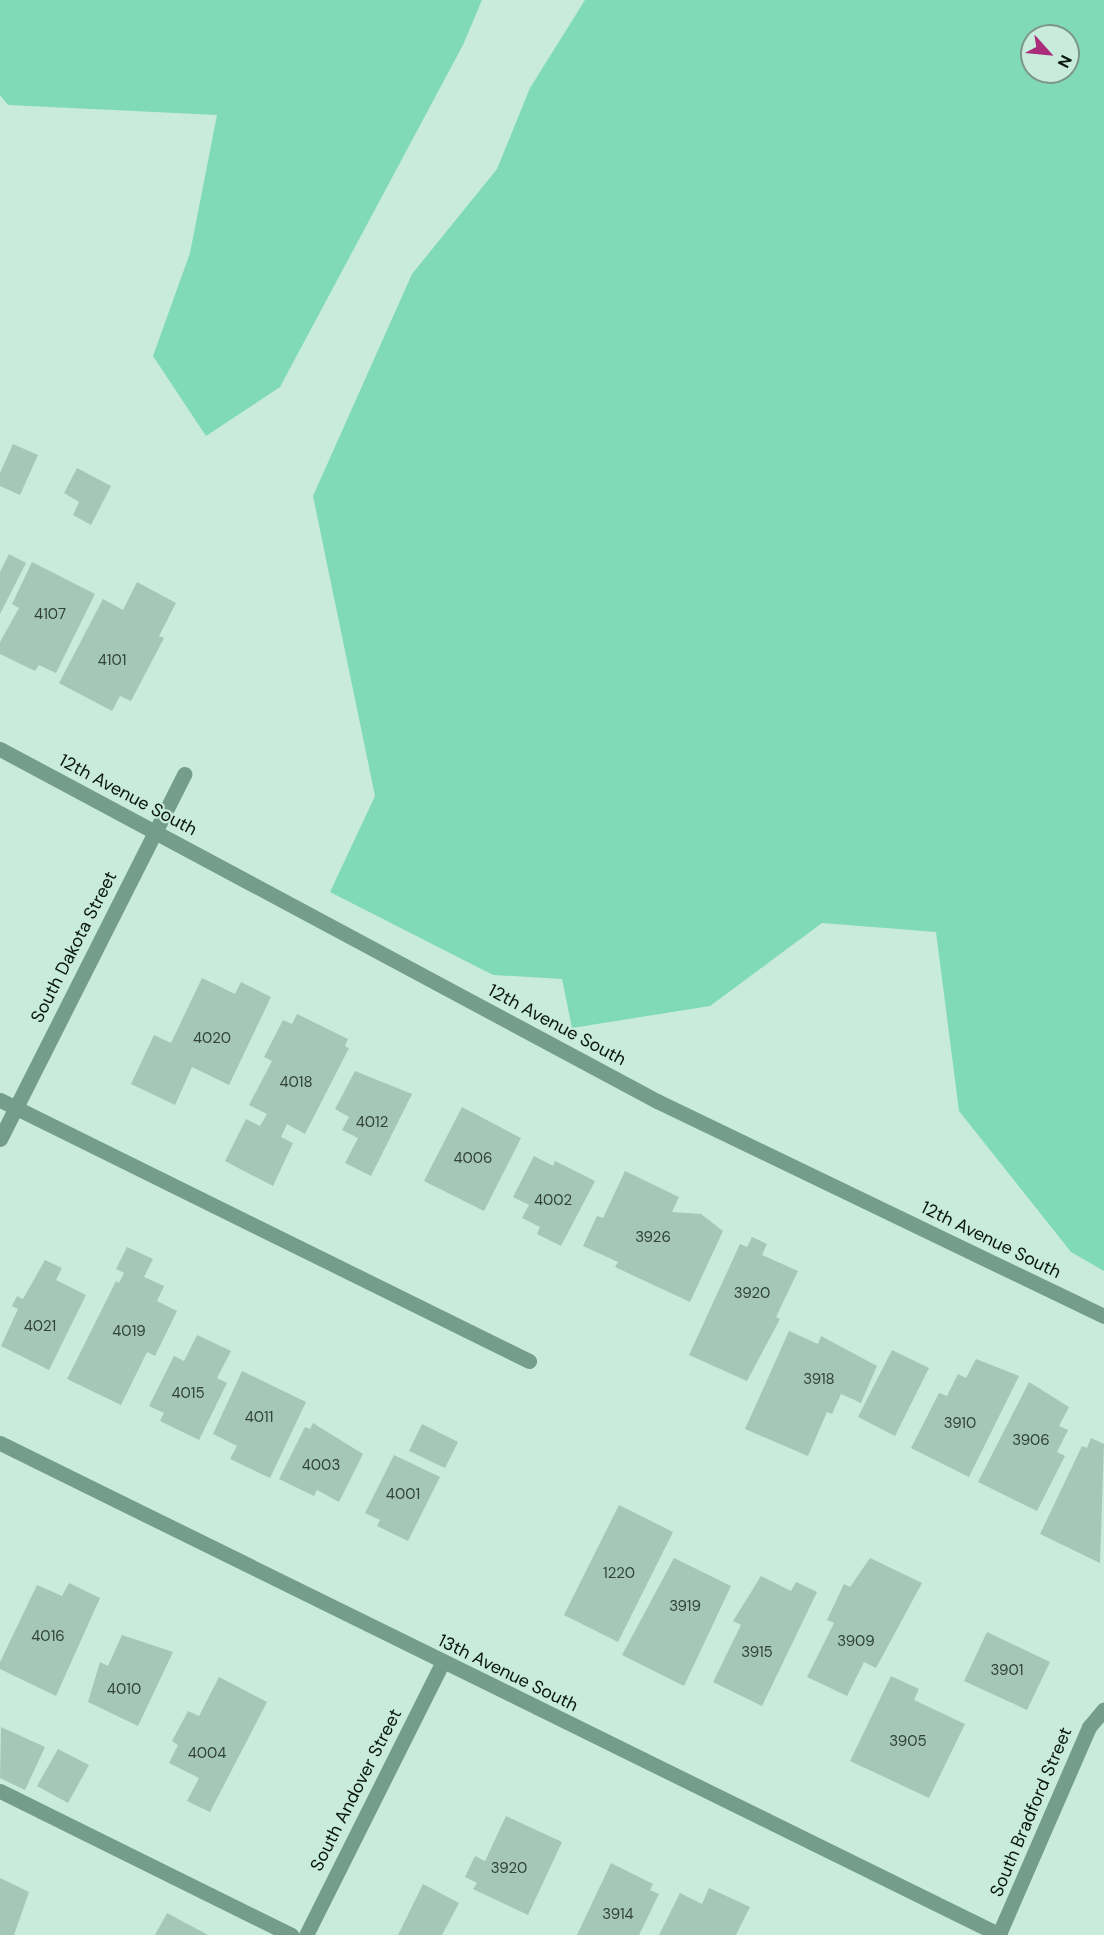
<!DOCTYPE html>
<html>
<head>
<meta charset="utf-8">
<style>
	body { margin:0 }
	#map { position:relative; width:1104px; height:1935px; overflow:hidden; background:#c8ebdc; font-family:"DM Sans",sans-serif }
	div>[style] { position:absolute }
	.green>* { inset:0; background:#80dab7 }
	.building>* { inset:0; background:#a5c7b8 }
	.lane>* { height:15px; margin:-7.5px; padding:0 7.5px; transform-origin:7.5px; border-radius:7.5px; background:#749d8c }
	.street>* { height:15px; margin:-7.5px; padding:0 7.5px; transform-origin:7.5px; border-radius:7.5px; background:#749d8c }
	span { translate:-50% -50%; white-space:nowrap; text-align:center; line-height:1.15; -webkit-text-stroke:4.5px #c8ebdc; paint-order:stroke }
	.number-label { font-size:15px; color:#30423a }
	.number-label span { -webkit-text-stroke-width:0 }
	.street-label { font-size:18px; color:#091510 }
	.north { position:absolute; left:1020px; top:24px; width:60px; height:60px; box-sizing:border-box; background:#c8ebdc; border:2px solid #7c958a; border-radius:50%; rotate:117deg; font-size:16px; font-weight:700; line-height:24px; text-align:center; color:#091510 }
	.north::after { content:''; display:block; margin:auto; width:21px; height:27px; background:#ab2c7b; clip-path:polygon(50% 0,100% 100%,50% 72%,0 100%) }
</style>
</head>
<body>
<div id="map">
	<div class="green">
		<i style="clip-path:polygon(0 0,482px 0,463px 45px,280px 387px,206px 436px,153px 356px,190px 253px,217px 115px,8px 105px,0 95px)"></i>
		<i style="clip-path:polygon(evenodd,585px 0,1104px 0,1104px 1271px,1071px 1252px,959px 1111px,936px 932px,822px 923px,710px 1006px,572px 1028px,562px 979px,493px 975px,330px 892px,375px 796px,313px 496px,412px 274px,497px 169px,530px 88px,585px 0,1032px 36px,1068px 36px,1068px 72px,1032px 72px,1032px 36px)"></i>
	</div>
	<div class="building">
		<i style="clip-path:polygon(13px 444px,38px 455px,20px 495px,0 486px,0 473px)"></i>
		<i style="clip-path:polygon(77px 468px,111px 486px,91px 525px,73px 515px,79px 502px,64px 493px)"></i>
		<i style="clip-path:polygon(9px 554px,26px 563px,0 614px,0 572px)"></i>
		<i style="clip-path:polygon(32px 562px,95px 594px,56px 673px,39px 665px,35px 671px,0 654px,0 642px,19px 608px,12px 604px)"></i>
		<i style="clip-path:polygon(137px 582px,176px 603px,159px 636px,164px 638px,131px 701px,120px 696px,112px 711px,59px 683px,103px 599px,123px 610px)"></i>
		<i style="clip-path:polygon(202px 978px,235px 994px,241px 982px,271px 997px,229px 1085px,192px 1067px,175px 1105px,131px 1084px,154px 1035px,171px 1043px)"></i>
		<i style="clip-path:polygon(297px 1014px,348px 1039px,345px 1046px,349px 1048px,305px 1134px,287px 1124px,281px 1137px,293px 1143px,273px 1186px,225px 1161px,246px 1119px,260px 1126px,267px 1114px,249px 1105px,272px 1061px,264px 1057px,283px 1020px,292px 1024px)"></i>
		<i style="clip-path:polygon(355px 1071px,412px 1094px,371px 1176px,345px 1163px,358px 1138px,342px 1130px,349px 1117px,335px 1109px)"></i>
		<i style="clip-path:polygon(462px 1107px,521px 1138px,484px 1211px,424px 1181px)"></i>
		<i style="clip-path:polygon(534px 1156px,553px 1166px,555px 1161px,595px 1181px,561px 1246px,537px 1234px,540px 1227px,522px 1218px,529px 1205px,513px 1197px)"></i>
		<i style="clip-path:polygon(625px 1171px,679px 1197px,672px 1212px,701px 1214px,723px 1231px,690px 1302px,615px 1267px,618px 1262px,583px 1246px,597px 1216px,603px 1218px)"></i>
		<i style="clip-path:polygon(752px 1237px,767px 1244px,762px 1255px,798px 1271px,776px 1317px,780px 1319px,747px 1381px,689px 1355px,740px 1244px,747px 1247px)"></i>
		<i style="clip-path:polygon(127px 1247px,153px 1259px,144px 1277px,164px 1286px,157px 1301px,177px 1311px,155px 1356px,147px 1352px,121px 1405px,67px 1379px,116px 1281px,119px 1283px,124px 1273px,116px 1269px)"></i>
		<i style="clip-path:polygon(45px 1260px,62px 1268px,56px 1280px,86px 1295px,49px 1370px,1px 1346px,18px 1309px,12px 1306px,17px 1296px,23px 1299px)"></i>
		<i style="clip-path:polygon(789px 1331px,818px 1344px,821px 1336px,877px 1366px,861px 1403px,841px 1394px,832px 1414px,827px 1412px,808px 1456px,745px 1429px)"></i>
		<i style="clip-path:polygon(197px 1335px,231px 1351px,217px 1378px,227px 1383px,199px 1440px,160px 1421px,164px 1413px,149px 1406px,174px 1356px,184px 1361px)"></i>
		<i style="clip-path:polygon(892px 1350px,929px 1368px,895px 1436px,858px 1417px)"></i>
		<i style="clip-path:polygon(976px 1359px,1019px 1376px,969px 1477px,911px 1448px,939px 1393px,947px 1396px,958px 1374px,966px 1378px)"></i>
		<i style="clip-path:polygon(242px 1371px,306px 1402px,270px 1478px,230px 1459px,237px 1446px,213px 1434px)"></i>
		<i style="clip-path:polygon(1029px 1382px,1069px 1407px,1059px 1426px,1068px 1430px,1057px 1452px,1065px 1456px,1037px 1511px,978px 1482px)"></i>
		<i style="clip-path:polygon(313px 1423px,363px 1454px,339px 1502px,317px 1490px,314px 1496px,279px 1479px,305px 1427px,310px 1429px)"></i>
		<i style="clip-path:polygon(422px 1424px,458px 1442px,445px 1468px,409px 1451px)"></i>
		<i style="clip-path:polygon(1091px 1438px,1104px 1444px,1100px 1563px,1040px 1534px,1082px 1446px,1087px 1448px)"></i>
		<i style="clip-path:polygon(394px 1455px,440px 1477px,408px 1541px,377px 1526px,380px 1520px,365px 1513px)"></i>
		<i style="clip-path:polygon(619px 1505px,673px 1532px,618px 1642px,564px 1615px)"></i>
		<i style="clip-path:polygon(674px 1558px,731px 1586px,684px 1686px,622px 1655px)"></i>
		<i style="clip-path:polygon(870px 1558px,922px 1583px,876px 1668px,864px 1662px,847px 1696px,807px 1677px,834px 1623px,827px 1620px,844px 1584px,850px 1587px)"></i>
		<i style="clip-path:polygon(761px 1576px,791px 1591px,796px 1582px,817px 1592px,762px 1706px,713px 1682px,741px 1625px,733px 1621px)"></i>
		<i style="clip-path:polygon(69px 1583px,100px 1598px,56px 1696px,0 1669px,0 1662px,37px 1585px,62px 1596px)"></i>
		<i style="clip-path:polygon(987px 1632px,1050px 1662px,1027px 1710px,964px 1681px)"></i>
		<i style="clip-path:polygon(122px 1635px,173px 1652px,138px 1726px,88px 1702px,100px 1662px,108px 1666px)"></i>
		<i style="clip-path:polygon(891px 1676px,919px 1689px,914px 1700px,965px 1724px,929px 1798px,850px 1761px)"></i>
		<i style="clip-path:polygon(219px 1677px,267px 1702px,210px 1812px,187px 1801px,199px 1778px,169px 1763px,178px 1745px,172px 1741px,188px 1711px,199px 1716px)"></i>
		<i style="clip-path:polygon(1px 1727px,45px 1747px,25px 1790px,0 1778px)"></i>
		<i style="clip-path:polygon(58px 1749px,89px 1765px,68px 1803px,37px 1786px)"></i>
		<i style="clip-path:polygon(506px 1816px,562px 1842px,528px 1915px,473px 1889px,477px 1883px,465px 1877px,475px 1856px,485px 1861px)"></i>
		<i style="clip-path:polygon(611px 1863px,653px 1884px,650px 1890px,659px 1894px,639px 1935px,577px 1935px)"></i>
		<i style="clip-path:polygon(0 1878px,29px 1892px,14px 1935px,0 1935px)"></i>
		<i style="clip-path:polygon(423px 1884px,459px 1903px,442px 1935px,398px 1935px)"></i>
		<i style="clip-path:polygon(709px 1888px,750px 1907px,736px 1935px,659px 1935px,680px 1893px,702px 1904px)"></i>
		<i style="clip-path:polygon(167px 1913px,208px 1935px,155px 1935px)"></i>
	</div>
	<div class="lane">
		<i style="left:0;top:1100px;width:590px;rotate:26.26deg"></i>
		<i style="left:0;top:1791px;width:325px;rotate:26.3deg"></i>
	</div>
	<div class="street">
		<i style="left:0;top:749px;width:745px;rotate:28.18deg"></i>
		<i style="left:657px;top:1101px;width:496px;rotate:25.7deg"></i>
		<i style="left:0;top:1139px;width:409px;rotate:-63.2deg"></i>
		<i style="left:0;top:1443px;width:1114px;rotate:26.2deg"></i>
		<i style="left:999px;top:1934px;width:226px;rotate:-66.5deg"></i>
		<i style="left:1089px;top:1727px;width:23px;rotate:-50deg"></i>
		<i style="left:306px;top:1935px;width:304px;rotate:-63.4deg"></i>
	</div>
	<div class="number-label">
		<span style="left:50px;top:615px">4107</span>
		<span style="left:112px;top:661px">4101</span>
		<span style="left:212px;top:1039px">4020</span>
		<span style="left:296px;top:1083px">4018</span>
		<span style="left:372px;top:1123px">4012</span>
		<span style="left:473px;top:1159px">4006</span>
		<span style="left:553px;top:1201px">4002</span>
		<span style="left:653px;top:1238px">3926</span>
		<span style="left:752px;top:1294px">3920</span>
		<span style="left:40px;top:1327px">4021</span>
		<span style="left:129px;top:1332px">4019</span>
		<span style="left:819px;top:1380px">3918</span>
		<span style="left:188px;top:1394px">4015</span>
		<span style="left:259px;top:1418px">4011</span>
		<span style="left:960px;top:1424px">3910</span>
		<span style="left:1031px;top:1441px">3906</span>
		<span style="left:321px;top:1466px">4003</span>
		<span style="left:403px;top:1495px">4001</span>
		<span style="left:619px;top:1574px">1220</span>
		<span style="left:685px;top:1607px">3919</span>
		<span style="left:48px;top:1637px">4016</span>
		<span style="left:856px;top:1642px">3909</span>
		<span style="left:757px;top:1653px">3915</span>
		<span style="left:1007px;top:1671px">3901</span>
		<span style="left:124px;top:1690px">4010</span>
		<span style="left:908px;top:1742px">3905</span>
		<span style="left:207px;top:1754px">4004</span>
		<span style="left:509px;top:1869px">3920</span>
		<span style="left:618px;top:1915px">3914</span>
	</div>
	<div class="street-label">
		<span style="left:128px;top:795px;rotate:28deg">12th Avenue South</span>
		<span style="left:74px;top:947px;rotate:-63deg">South Dakota Street</span>
		<span style="left:557px;top:1025px;rotate:28deg">12th Avenue South</span>
		<span style="left:991px;top:1240px;rotate:26deg">12th Avenue South</span>
		<span style="left:508px;top:1673px;rotate:26deg">13th Avenue South</span>
		<span style="left:356px;top:1790px;rotate:-63deg">South Andover Street</span>
		<span style="left:1031px;top:1812px;rotate:-67deg">South Bradford Street</span>
	</div>
	<div class="north">N</div>
</div>
</body>
</html>
